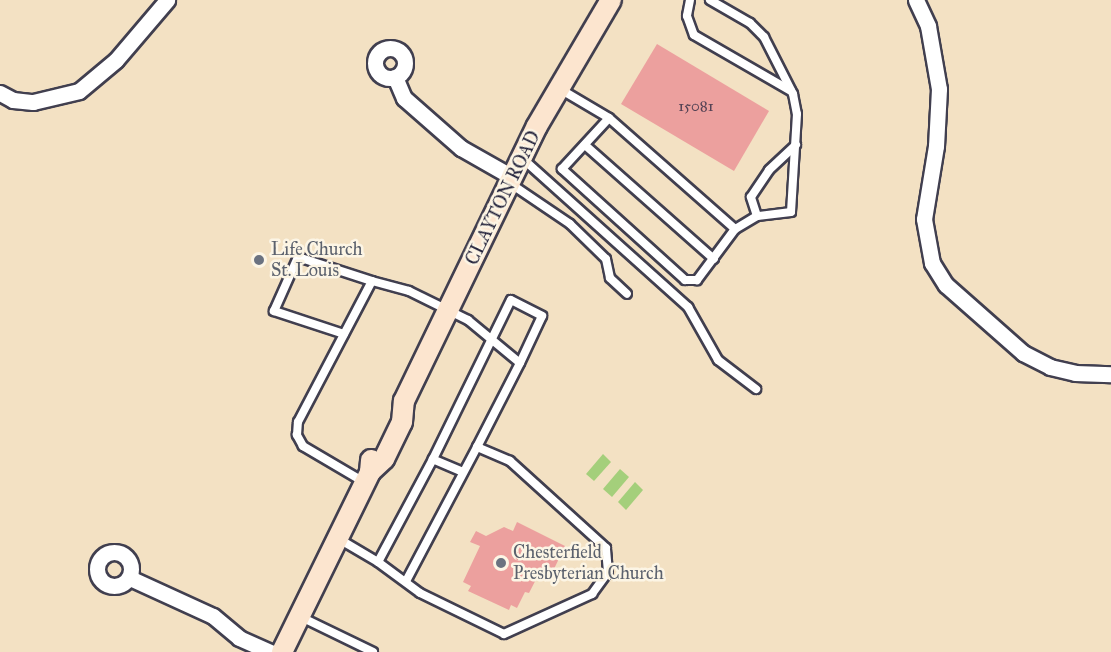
<!DOCTYPE html>
<html>
<head>
<meta charset="utf-8">
<style>
	body { margin:0 }
	#map { position:relative; width:1111px; height:652px; overflow:hidden; background:#f3e1c3; font-family:"IM FELL Great Primer",serif }
	div>[style] { position:absolute }
	.green>* { inset:0; background:#a4cf7b }
	.building>* { inset:0; background:#eca09e }
	.roads { filter:drop-shadow(2px 0 #413f4f) drop-shadow(-2px 0 #413f4f) drop-shadow(0 2px #413f4f) drop-shadow(0 -2px #413f4f) }
	.lane>* { height:8px; margin:-4px; padding:0 4px; transform-origin:4px; border-radius:4px; background:#fff }
	.street>* { height:15px; margin:-7.5px; padding:0 7.5px; transform-origin:7.5px; border-radius:7.5px; background:#fff }
	.street>.ring { margin:-7.5px; padding:0; box-sizing:content-box; background:none; border:15px solid #fff; border-radius:50% }
	.secondary>* { height:20px; margin:-10px; padding:0 10px; transform-origin:10px; border-radius:10px; background:#fce5cf }
	.dots>* { width:16px; height:16px; translate:-50% -50%; box-sizing:border-box; border:3px solid #fcf5e5; border-radius:50% }
	span { translate:-50% -50%; white-space:nowrap; text-align:center; line-height:1.15; -webkit-text-stroke:5px #fcf5e5; paint-order:stroke }
	.number-label { font-size:15px; color:#544254 }
	.number-label span { -webkit-text-stroke-width:0 }
	.street-label { font-size:18px; color:#22223b }
	.worship-label { font-size:18px; color:#5b616d }
	.left { translate:0 -50%; text-align:left }
</style>
</head>
<body>
<div id="map">
	<div class="green">
		<i style="clip-path:polygon(603px 454px,611px 462px,594px 481px,586px 474px)"></i>
		<i style="clip-path:polygon(620px 469px,629px 477px,612px 497px,603px 489px)"></i>
		<i style="clip-path:polygon(635px 482px,643px 490px,626px 510px,618px 502px)"></i>
	</div>
	<div class="building">
		<i style="clip-path:polygon(657px 44px,769px 111px,734px 171px,621px 104px)"></i>
		<i style="clip-path:polygon(517px 522px,565px 546px,554px 569px,544px 564px,529px 593px,525px 592px,517px 608px,511px 605px,509px 610px,468px 591px,471px 586px,463px 582px,480px 546px,470px 542px,476px 531px,486px 536px,504px 527px,513px 531px)"></i>
	</div>
	<div class="roads">
		<div class="lane">
			<i style="left:690px;top:0;width:16px;rotate:101deg"></i>
			<i style="left:687px;top:16px;width:20px;rotate:70deg"></i>
			<i style="left:694px;top:35px;width:112px;rotate:30deg"></i>
			<i style="left:710px;top:0;width:46px;rotate:29.9deg"></i>
			<i style="left:750px;top:23px;width:20px;rotate:45deg"></i>
			<i style="left:764px;top:37px;width:64px;rotate:63deg"></i>
			<i style="left:793px;top:94px;width:20px;rotate:79deg"></i>
			<i style="left:797px;top:114px;width:98px;rotate:93.5deg"></i>
			<i style="left:791px;top:212px;width:34px;rotate:173deg"></i>
			<i style="left:757px;top:216px;width:26px;rotate:149deg"></i>
			<i style="left:560px;top:89px;width:57px;rotate:30.6deg"></i>
			<i style="left:609px;top:118px;width:168px;rotate:41.4deg"></i>
			<i style="left:735px;top:229px;width:64px;rotate:126.7deg"></i>
			<i style="left:697px;top:280px;width:12px;rotate:180deg"></i>
			<i style="left:685px;top:280px;width:166px;rotate:-137.9deg"></i>
			<i style="left:562px;top:169px;width:69px;rotate:-47.3deg"></i>
			<i style="left:585px;top:145px;width:172px;rotate:41.5deg"></i>
			<i style="left:523px;top:159px;width:222px;rotate:41.9deg"></i>
			<i style="left:688px;top:307px;width:61px;rotate:60.5deg"></i>
			<i style="left:718px;top:360px;width:48px;rotate:37.3deg"></i>
			<i style="left:511px;top:184px;width:71px;rotate:34.1deg"></i>
			<i style="left:570px;top:224px;width:50px;rotate:44.2deg"></i>
			<i style="left:606px;top:259px;width:19px;rotate:78deg"></i>
			<i style="left:610px;top:278px;width:23px;rotate:43deg"></i>
			<i style="left:757px;top:216px;width:20px;rotate:-108deg"></i>
			<i style="left:751px;top:197px;width:32px;rotate:-56deg"></i>
			<i style="left:769px;top:170px;width:37px;rotate:-43deg"></i>
			<i style="left:344px;top:334px;width:74px;rotate:-161.8deg"></i>
			<i style="left:274px;top:311px;width:59px;rotate:-66deg"></i>
			<i style="left:298px;top:257px;width:78px;rotate:18deg"></i>
			<i style="left:463px;top:472px;width:33px;rotate:-157deg"></i>
			<i style="left:433px;top:459px;width:177px;rotate:-63.9deg"></i>
			<i style="left:511px;top:300px;width:35px;rotate:27deg"></i>
			<i style="left:542px;top:316px;width:52px;rotate:115.1deg"></i>
			<i style="left:364px;top:482px;width:71px;rotate:-149.5deg"></i>
			<i style="left:303px;top:446px;width:13px;rotate:-119deg"></i>
			<i style="left:297px;top:435px;width:13px;rotate:-86deg"></i>
			<i style="left:298px;top:422px;width:159px;rotate:-62.3deg"></i>
			<i style="left:372px;top:281px;width:38px;rotate:15deg"></i>
			<i style="left:409px;top:291px;width:66px;rotate:26.2deg"></i>
			<i style="left:468px;top:320px;width:67px;rotate:39.6deg"></i>
			<i style="left:520px;top:363px;width:94px;rotate:117.1deg"></i>
			<i style="left:339px;top:539px;width:45px;rotate:30.5deg"></i>
			<i style="left:378px;top:562px;width:52px;rotate:36.4deg"></i>
			<i style="left:420px;top:593px;width:93px;rotate:26deg"></i>
			<i style="left:504px;top:634px;width:97px;rotate:-24.4deg"></i>
			<i style="left:592px;top:594px;width:27px;rotate:-54deg"></i>
			<i style="left:608px;top:572px;width:24px;rotate:-95deg"></i>
			<i style="left:606px;top:548px;width:130px;rotate:-137.8deg"></i>
			<i style="left:510px;top:461px;width:36px;rotate:-157deg"></i>
			<i style="left:477px;top:447px;width:152px;rotate:117.9deg"></i>
			<i style="left:378px;top:562px;width:117px;rotate:-61.9deg"></i>
			<i style="left:301px;top:617px;width:80px;rotate:25.9deg"></i>
		</div>
		<div class="street">
			<i style="left:916px;top:0;width:29px;rotate:65deg"></i>
			<i style="left:928px;top:26px;width:64px;rotate:80.1deg"></i>
			<i style="left:939px;top:89px;width:57px;rotate:93deg"></i>
			<i style="left:936px;top:146px;width:74px;rotate:99.3deg"></i>
			<i style="left:924px;top:219px;width:45px;rotate:79.7deg"></i>
			<i style="left:932px;top:263px;width:26px;rotate:58deg"></i>
			<i style="left:946px;top:285px;width:103px;rotate:41.4deg"></i>
			<i style="left:1023px;top:353px;width:30px;rotate:27deg"></i>
			<i style="left:1050px;top:367px;width:26px;rotate:13deg"></i>
			<i style="left:1075px;top:373px;width:36px;rotate:2deg"></i>
			<i class="ring" style="left:375px;top:48px;width:15px;height:15px"></i>
			<i style="left:395px;top:77px;width:23px;rotate:67deg"></i>
			<i style="left:404px;top:98px;width:76px;rotate:41.3deg"></i>
			<i style="left:461px;top:148px;width:59px;rotate:29.6deg"></i>
			<i style="left:0;top:93px;width:15px;rotate:28deg"></i>
			<i style="left:13px;top:100px;width:20px;rotate:6deg"></i>
			<i style="left:33px;top:102px;width:47px;rotate:-13.4deg"></i>
			<i style="left:79px;top:91px;width:48px;rotate:-40deg"></i>
			<i style="left:116px;top:60px;width:79px;rotate:-49.6deg"></i>
			<i class="ring" style="left:97px;top:552px;width:19px;height:19px"></i>
			<i style="left:132px;top:579px;width:89px;rotate:24.6deg"></i>
			<i style="left:213px;top:616px;width:34px;rotate:40deg"></i>
			<i style="left:239px;top:638px;width:35px;rotate:24deg"></i>
		</div>
		<div class="secondary">
			<i style="left:370px;top:472px;width:19px;rotate:-43deg"></i>
			<i style="left:384px;top:459px;width:41px;rotate:-64.1deg"></i>
			<i style="left:402px;top:422px;width:21px;rotate:-85deg"></i>
			<i style="left:404px;top:401px;width:305px;rotate:-64.2deg"></i>
			<i style="left:537px;top:126px;width:146px;rotate:-59.6deg"></i>
			<i style="left:282px;top:652px;width:200px;rotate:-63.9deg"></i>
			<i style="left:370px;top:472px;width:12px;rotate:-85deg"></i>
		</div>
	</div>
	<div class="dots">
		<i style="left:259px;top:260px;background:#6b7280"></i>
		<i style="left:501px;top:563px;background:#6b7280"></i>
	</div>
	<div class="number-label">
		<span style="left:696px;top:107px">15081</span>
	</div>
	<div class="street-label">
		<span style="left:503px;top:198px;rotate:-64deg">CLAYTON ROAD</span>
	</div>
	<div class="worship-label">
		<span class="left" style="left:271px;top:260px">Life Church<br>St. Louis</span>
		<span class="left" style="left:513px;top:563px">Chesterfield<br>Presbyterian Church</span>
	</div>
</div>
</body>
</html>
